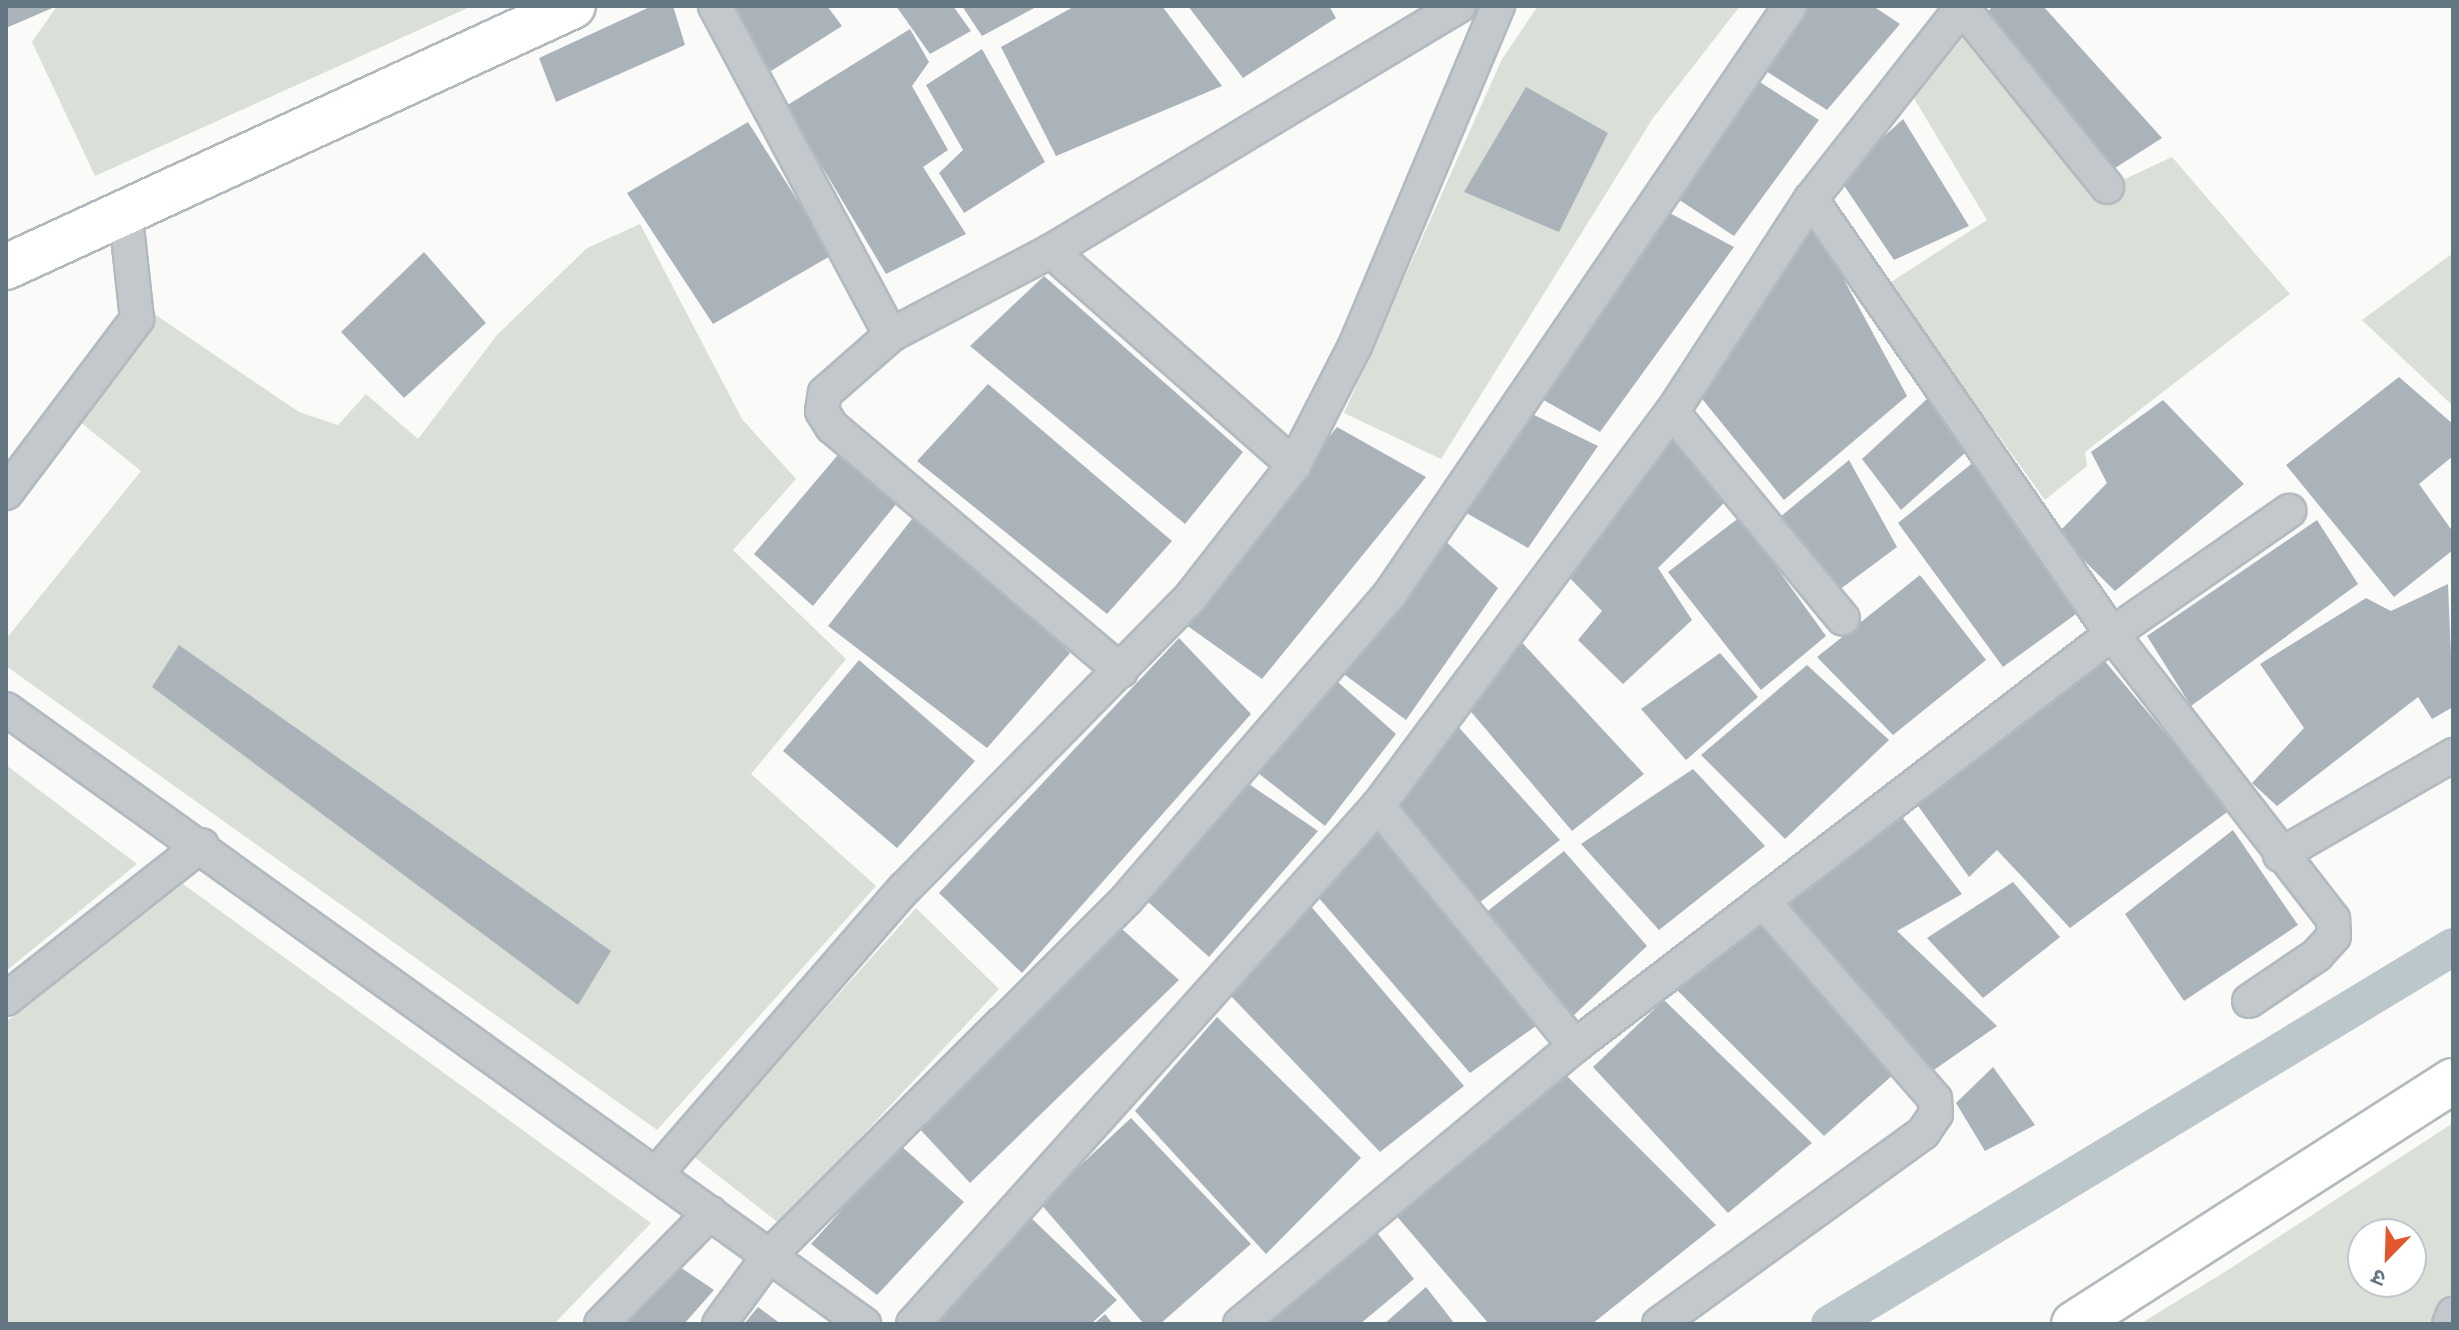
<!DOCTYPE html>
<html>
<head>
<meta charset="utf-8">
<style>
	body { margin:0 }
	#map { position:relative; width:2459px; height:1330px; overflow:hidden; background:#fafaf8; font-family:"IBM Plex Sans","Noto Sans Devanagari",sans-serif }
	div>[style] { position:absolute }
	.green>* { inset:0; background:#dadfd7 }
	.canal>* { height:38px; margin:-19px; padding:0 19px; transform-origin:19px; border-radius:19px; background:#bbc7cb }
	.building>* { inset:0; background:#aab3b9 }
	.roads { filter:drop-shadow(2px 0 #b3babf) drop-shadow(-2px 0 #b3babf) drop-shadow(0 2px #b3babf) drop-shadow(0 -2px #b3babf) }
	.street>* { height:32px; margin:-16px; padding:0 16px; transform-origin:16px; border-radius:16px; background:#c3c8cc }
	.secondary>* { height:44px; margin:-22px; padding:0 22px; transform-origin:22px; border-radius:22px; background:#fff }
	span { translate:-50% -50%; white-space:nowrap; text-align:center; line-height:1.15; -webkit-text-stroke:8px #fff; paint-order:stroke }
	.frame { position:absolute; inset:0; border:8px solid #657683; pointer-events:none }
	.north { position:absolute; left:2347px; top:1218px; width:80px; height:80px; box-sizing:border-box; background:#fff; border:2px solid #c1c8cd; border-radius:50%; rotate:203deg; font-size:22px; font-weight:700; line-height:32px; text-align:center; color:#657683 }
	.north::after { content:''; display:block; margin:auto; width:28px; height:36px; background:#e4572e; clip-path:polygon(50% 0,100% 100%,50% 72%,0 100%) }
</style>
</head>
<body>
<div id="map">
	<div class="green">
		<i style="clip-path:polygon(57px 6px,472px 6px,95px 176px,32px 42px)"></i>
		<i style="clip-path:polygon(1538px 6px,1740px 6px,1653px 118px,1441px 459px,1344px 413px,1502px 59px)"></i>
		<i style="clip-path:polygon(1964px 21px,2099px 191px,2172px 157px,2290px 294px,2085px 452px,2087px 466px,2045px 500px,1888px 284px,1987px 220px,1909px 90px)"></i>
		<i style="clip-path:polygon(640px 224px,742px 419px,796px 479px,733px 550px,846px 659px,751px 774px,876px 886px,657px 1130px,6px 666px,6px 639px,141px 471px,59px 405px,135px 301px,299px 412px,338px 425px,366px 394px,418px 439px,497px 335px,587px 248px)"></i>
		<i style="clip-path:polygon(2453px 253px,2453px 406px,2362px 320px)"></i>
		<i style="clip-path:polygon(6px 765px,137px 864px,6px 971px)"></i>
		<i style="clip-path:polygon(183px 884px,651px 1223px,554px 1324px,6px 1324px,6px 1022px)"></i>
		<i style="clip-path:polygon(916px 908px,999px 989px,780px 1224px,693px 1156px)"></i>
		<i style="clip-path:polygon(evenodd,2453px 1123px,2453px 1324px,2140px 1324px,2231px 1268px,2453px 1123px,2363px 1234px,2411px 1234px,2411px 1282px,2363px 1282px,2363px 1234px)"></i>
	</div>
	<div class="canal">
		<i style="left:1830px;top:1324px;width:728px;rotate:-31.18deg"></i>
	</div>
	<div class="building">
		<i style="clip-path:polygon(6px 6px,57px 6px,6px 28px)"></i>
		<i style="clip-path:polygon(652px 6px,673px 6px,685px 45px,556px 102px,539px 58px)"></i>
		<i style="clip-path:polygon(726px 6px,827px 6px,842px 26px,771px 71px)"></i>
		<i style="clip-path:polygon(896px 6px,953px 6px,971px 31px,930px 54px)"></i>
		<i style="clip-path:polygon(962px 6px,1038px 6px,982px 36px)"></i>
		<i style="clip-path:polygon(1075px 6px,1162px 6px,1222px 86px,1056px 156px,1001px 47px)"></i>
		<i style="clip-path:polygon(1188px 6px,1329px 6px,1336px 18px,1243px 78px)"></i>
		<i style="clip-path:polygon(1804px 6px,1873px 6px,1900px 24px,1827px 110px,1761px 68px)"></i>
		<i style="clip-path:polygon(1993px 6px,2043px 6px,2162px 138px,2101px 177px,1983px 17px)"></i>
		<i style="clip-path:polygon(910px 29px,929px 62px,912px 86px,948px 150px,923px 167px,966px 234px,886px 274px,786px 106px)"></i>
		<i style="clip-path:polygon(982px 49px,1045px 162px,964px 213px,939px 173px,963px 150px,926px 85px)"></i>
		<i style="clip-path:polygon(1752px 77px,1819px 120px,1734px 236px,1672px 195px)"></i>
		<i style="clip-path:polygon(1526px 87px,1608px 133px,1559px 232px,1464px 192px)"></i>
		<i style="clip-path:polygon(1903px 119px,1969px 226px,1894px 260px,1839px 178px)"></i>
		<i style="clip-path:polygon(748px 122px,832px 255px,713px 324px,627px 193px)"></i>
		<i style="clip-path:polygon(1662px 209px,1734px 247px,1600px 432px,1540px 398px)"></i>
		<i style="clip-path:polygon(1810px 217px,1907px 396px,1784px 500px,1699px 395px)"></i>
		<i style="clip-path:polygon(424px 252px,486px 323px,404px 398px,341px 332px)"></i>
		<i style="clip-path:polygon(1044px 276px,1243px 452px,1185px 524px,970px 346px)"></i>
		<i style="clip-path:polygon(2399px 377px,2453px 424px,2453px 456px,2419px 484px,2453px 532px,2453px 550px,2394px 597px,2286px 465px)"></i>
		<i style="clip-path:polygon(988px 384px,1172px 541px,1107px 614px,917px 461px)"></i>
		<i style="clip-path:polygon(1928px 398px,1966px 452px,1901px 510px,1862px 459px)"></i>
		<i style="clip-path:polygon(2163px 400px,2244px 484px,2115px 591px,2057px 534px,2107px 483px,2091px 452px)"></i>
		<i style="clip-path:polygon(1528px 412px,1598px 446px,1528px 548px,1461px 510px)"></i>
		<i style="clip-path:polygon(1337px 427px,1426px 477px,1262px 679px,1182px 622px)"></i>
		<i style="clip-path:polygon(1677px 435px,1724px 503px,1658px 568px,1692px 620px,1623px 684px,1578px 640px,1602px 611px,1563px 571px)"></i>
		<i style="clip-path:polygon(842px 450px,897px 503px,813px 606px,754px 554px)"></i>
		<i style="clip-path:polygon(1849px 460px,1897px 547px,1835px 593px,1780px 517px)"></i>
		<i style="clip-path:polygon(1975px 461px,2076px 614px,2003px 667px,1898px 523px)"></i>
		<i style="clip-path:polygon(919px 510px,1070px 653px,987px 748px,828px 626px)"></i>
		<i style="clip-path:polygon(1740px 517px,1826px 636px,1761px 690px,1668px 572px)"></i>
		<i style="clip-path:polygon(2317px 520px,2358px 584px,2191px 706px,2147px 636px)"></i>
		<i style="clip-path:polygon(1444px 540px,1498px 588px,1406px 720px,1337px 669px)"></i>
		<i style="clip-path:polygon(1920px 575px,1986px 660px,1893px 735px,1817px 657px)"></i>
		<i style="clip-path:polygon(2448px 584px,2453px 707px,2432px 719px,2418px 697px,2277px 806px,2252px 783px,2304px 728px,2260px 664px,2366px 598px,2391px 611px)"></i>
		<i style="clip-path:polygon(1516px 636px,1644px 774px,1572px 831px,1467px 707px)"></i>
		<i style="clip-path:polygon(1179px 638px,1251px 714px,1022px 973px,939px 893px)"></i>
		<i style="clip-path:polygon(179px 645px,611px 951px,578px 1005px,152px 687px)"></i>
		<i style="clip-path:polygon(1720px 653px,1758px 697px,1686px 760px,1641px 709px)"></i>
		<i style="clip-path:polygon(2103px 659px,2230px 810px,2070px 928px,1997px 850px,1969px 877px,1916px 803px)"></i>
		<i style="clip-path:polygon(859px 660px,975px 761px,897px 848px,783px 751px)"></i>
		<i style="clip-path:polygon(1807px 665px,1889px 740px,1785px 839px,1701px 755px)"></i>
		<i style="clip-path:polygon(1330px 675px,1396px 734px,1325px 826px,1252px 768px)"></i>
		<i style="clip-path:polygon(1454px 722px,1560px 840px,1479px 903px,1388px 802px)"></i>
		<i style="clip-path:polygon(1693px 769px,1765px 846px,1659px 930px,1581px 844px)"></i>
		<i style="clip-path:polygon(1246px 782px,1318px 831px,1209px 957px,1136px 891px)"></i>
		<i style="clip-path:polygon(1899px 813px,1962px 894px,1897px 931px,1997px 1026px,1931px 1072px,1774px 913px)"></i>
		<i style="clip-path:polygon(1375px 825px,1536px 1026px,1470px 1073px,1312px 890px)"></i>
		<i style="clip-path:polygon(2233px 830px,2298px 925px,2184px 1001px,2125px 914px)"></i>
		<i style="clip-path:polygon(1564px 851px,1647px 946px,1572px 1017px,1480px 917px)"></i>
		<i style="clip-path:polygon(2013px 882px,2060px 937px,1983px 998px,1927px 938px)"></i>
		<i style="clip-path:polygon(1309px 904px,1464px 1086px,1380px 1152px,1230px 995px)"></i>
		<i style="clip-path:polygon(1756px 918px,1894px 1074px,1824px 1136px,1676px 989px)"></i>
		<i style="clip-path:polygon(1113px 921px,1179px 980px,970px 1183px,917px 1126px)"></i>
		<i style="clip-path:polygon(1664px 1000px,1812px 1143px,1728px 1213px,1593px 1067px)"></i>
		<i style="clip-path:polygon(1217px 1017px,1361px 1158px,1266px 1254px,1135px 1111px)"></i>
		<i style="clip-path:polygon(1993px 1067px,2035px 1125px,1985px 1151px,1956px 1103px)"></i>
		<i style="clip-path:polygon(1565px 1074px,1716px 1225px,1592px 1324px,1489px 1324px,1394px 1213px)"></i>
		<i style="clip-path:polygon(1131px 1118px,1251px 1244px,1160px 1324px,1144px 1324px,1040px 1203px)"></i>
		<i style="clip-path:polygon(900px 1145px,964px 1202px,877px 1295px,811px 1244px)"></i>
		<i style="clip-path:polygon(1028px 1215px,1117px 1300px,1091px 1324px,933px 1324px)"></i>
		<i style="clip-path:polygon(1374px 1229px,1414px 1279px,1360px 1324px,1261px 1324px)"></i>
		<i style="clip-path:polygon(677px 1265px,714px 1290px,684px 1324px,618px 1324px)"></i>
		<i style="clip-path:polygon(1426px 1287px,1455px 1324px,1384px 1324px)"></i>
		<i style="clip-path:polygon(758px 1307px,781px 1324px,744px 1324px)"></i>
		<i style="clip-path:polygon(1105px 1314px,1113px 1324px,1094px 1324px)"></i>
	</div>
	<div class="roads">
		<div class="street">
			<i style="left:715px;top:6px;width:373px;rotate:61.9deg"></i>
			<i style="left:1962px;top:7px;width:231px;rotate:51.1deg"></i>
			<i style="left:1811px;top:199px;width:529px;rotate:55.32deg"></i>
			<i style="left:2112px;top:634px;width:361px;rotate:52.2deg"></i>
			<i style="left:2333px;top:919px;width:17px;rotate:87deg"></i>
			<i style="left:2334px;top:936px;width:25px;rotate:132deg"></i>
			<i style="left:2317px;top:955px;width:82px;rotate:145.9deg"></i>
			<i style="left:1051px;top:251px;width:324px;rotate:41.4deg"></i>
			<i style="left:1672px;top:412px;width:254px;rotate:-56.9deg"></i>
			<i style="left:1811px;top:199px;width:246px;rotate:-51.8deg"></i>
			<i style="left:6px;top:493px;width:218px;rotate:-53deg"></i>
			<i style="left:137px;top:319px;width:111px;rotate:-96.2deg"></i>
			<i style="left:1121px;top:671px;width:378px;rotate:-139.8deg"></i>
			<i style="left:832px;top:427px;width:19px;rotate:-122deg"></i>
			<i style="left:822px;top:411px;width:18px;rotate:-81deg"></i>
			<i style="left:825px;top:393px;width:88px;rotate:-41.3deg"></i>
			<i style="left:891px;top:335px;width:181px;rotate:-27.7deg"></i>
			<i style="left:1051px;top:251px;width:476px;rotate:-31deg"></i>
			<i style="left:6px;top:709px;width:1056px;rotate:35.63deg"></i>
			<i style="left:1378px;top:806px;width:310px;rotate:50.6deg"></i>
			<i style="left:2280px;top:855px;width:200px;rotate:-30deg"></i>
			<i style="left:6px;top:999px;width:249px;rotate:-38.2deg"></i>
			<i style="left:656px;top:1174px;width:379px;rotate:-49deg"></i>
			<i style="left:905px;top:888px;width:407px;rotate:-45.5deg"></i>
			<i style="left:1190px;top:598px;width:169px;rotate:-52deg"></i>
			<i style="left:1294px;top:465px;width:134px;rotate:-62.9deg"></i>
			<i style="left:1355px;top:346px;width:369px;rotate:-67.2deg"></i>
			<i style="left:601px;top:1324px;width:156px;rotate:-45.5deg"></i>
			<i style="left:719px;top:1324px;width:84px;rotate:-53.7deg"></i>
			<i style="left:769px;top:1256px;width:504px;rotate:-44.92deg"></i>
			<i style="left:1126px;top:900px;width:404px;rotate:-49.2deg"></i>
			<i style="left:1390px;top:594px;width:711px;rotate:-55.77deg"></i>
			<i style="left:913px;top:1324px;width:696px;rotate:-48.09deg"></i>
			<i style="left:1378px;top:806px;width:492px;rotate:-53.3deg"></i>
			<i style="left:1672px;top:412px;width:268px;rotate:50.4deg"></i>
			<i style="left:1240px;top:1324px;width:435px;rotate:-39.7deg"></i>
			<i style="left:1575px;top:1046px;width:677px;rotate:-37.5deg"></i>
			<i style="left:2112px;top:634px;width:216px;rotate:-34.8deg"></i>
			<i style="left:1659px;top:1324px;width:326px;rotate:-35.9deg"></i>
			<i style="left:1923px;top:1133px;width:23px;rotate:-56deg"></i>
			<i style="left:1936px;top:1114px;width:15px;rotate:-94deg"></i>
			<i style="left:1935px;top:1099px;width:262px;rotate:-131deg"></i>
			<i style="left:2449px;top:1324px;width:11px;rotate:-68deg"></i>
		</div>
		<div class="secondary">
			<i style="left:6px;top:267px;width:624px;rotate:-24.72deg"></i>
			<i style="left:2074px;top:1324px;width:450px;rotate:-32.7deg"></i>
		</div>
	</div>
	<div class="frame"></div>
	<div class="north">उ</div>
</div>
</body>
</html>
